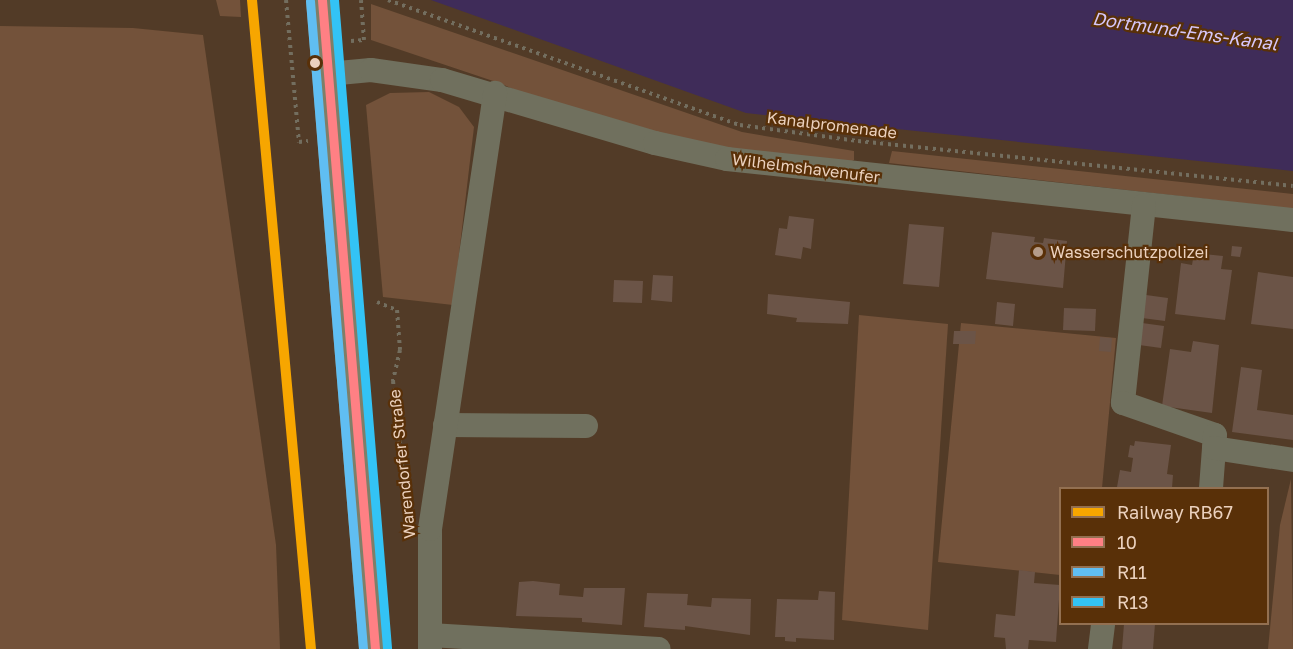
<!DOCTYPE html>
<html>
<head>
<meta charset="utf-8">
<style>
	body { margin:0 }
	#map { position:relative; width:1293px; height:649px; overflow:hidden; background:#523b27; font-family:"Golos Text",sans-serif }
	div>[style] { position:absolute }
	.green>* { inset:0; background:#73523a }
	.water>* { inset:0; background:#3f2c59 }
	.building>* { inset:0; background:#6b5447 }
	.path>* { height:4px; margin-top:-2px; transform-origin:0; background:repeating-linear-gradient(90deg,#736e5f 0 3px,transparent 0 7.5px) }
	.minor>* { height:24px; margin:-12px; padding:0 12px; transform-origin:12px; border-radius:12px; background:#70705e }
	.major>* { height:32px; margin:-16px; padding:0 16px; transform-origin:16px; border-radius:16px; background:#7e7f68 }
	.bus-1>* { height:9px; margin:-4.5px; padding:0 4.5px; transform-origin:4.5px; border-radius:4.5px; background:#ff8084 }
	.bus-2>* { height:9px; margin:-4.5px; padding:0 4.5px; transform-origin:4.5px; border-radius:4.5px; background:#60bef2 }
	.bus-3>* { height:9px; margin:-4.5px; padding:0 4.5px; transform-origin:4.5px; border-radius:4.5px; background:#33c3f5 }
	.rail-1>* { height:10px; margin:-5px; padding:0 5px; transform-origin:5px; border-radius:5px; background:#f7a600 }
	.dots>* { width:16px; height:16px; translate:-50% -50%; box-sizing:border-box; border:3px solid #593008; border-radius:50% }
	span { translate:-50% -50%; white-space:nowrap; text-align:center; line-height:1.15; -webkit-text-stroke:4.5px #593008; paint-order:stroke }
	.street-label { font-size:16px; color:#ebd1be }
	.poi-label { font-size:16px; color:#ebd1be }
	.left { translate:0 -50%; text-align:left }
	.water-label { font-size:18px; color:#d6c7fa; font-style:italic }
	.legend { position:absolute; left:1059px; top:487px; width:210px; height:138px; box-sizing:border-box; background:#593008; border:2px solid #937051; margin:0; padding:8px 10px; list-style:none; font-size:18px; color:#ebd1be }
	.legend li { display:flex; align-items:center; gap:12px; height:30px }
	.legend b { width:30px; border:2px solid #937051 }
</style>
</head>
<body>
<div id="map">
	<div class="green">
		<i style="clip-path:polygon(216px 0,240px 0,241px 17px,220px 16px)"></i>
		<i style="clip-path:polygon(371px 4px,742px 132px,854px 151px,854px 160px,842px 166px,728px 152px,537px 100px,502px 84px,371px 40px)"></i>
		<i style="clip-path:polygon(0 26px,133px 28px,203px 35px,276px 545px,280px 649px,0 649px)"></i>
		<i style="clip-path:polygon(429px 92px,459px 107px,474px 127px,453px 305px,383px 297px,366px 105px,390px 93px)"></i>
		<i style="clip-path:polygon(892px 151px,1293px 194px,1293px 209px,889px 163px)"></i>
		<i style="clip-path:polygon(859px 315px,948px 324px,928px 630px,842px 620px)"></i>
		<i style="clip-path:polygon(961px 323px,1116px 338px,1102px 488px,1060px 488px,1060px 575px,938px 562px)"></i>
		<i style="clip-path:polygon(1291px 479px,1293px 649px,1268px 649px,1280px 525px)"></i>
	</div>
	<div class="water">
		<i style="clip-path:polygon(431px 0,1293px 0,1293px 171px,746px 113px)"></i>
	</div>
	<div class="building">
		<i style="clip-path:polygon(789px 216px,814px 219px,811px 249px,803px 247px,801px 259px,775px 255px,779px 228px,787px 229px)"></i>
		<i style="clip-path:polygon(909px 224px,944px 227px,939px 287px,903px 284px)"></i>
		<i style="clip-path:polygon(992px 232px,1035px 237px,1034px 242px,1043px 243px,1044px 238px,1067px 241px,1063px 288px,986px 279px)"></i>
		<i style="clip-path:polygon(1232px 246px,1242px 247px,1240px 257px,1231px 256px)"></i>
		<i style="clip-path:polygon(1194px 253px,1223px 256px,1221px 269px,1232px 270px,1225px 320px,1175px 314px,1181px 263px,1192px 265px)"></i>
		<i style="clip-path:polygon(1258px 272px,1293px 277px,1293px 329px,1251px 324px)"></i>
		<i style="clip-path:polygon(653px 275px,673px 276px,672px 302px,651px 300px)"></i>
		<i style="clip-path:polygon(614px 280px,643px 281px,642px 303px,613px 302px)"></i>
		<i style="clip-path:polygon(768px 294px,850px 302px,848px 324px,796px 322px,797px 318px,767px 314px)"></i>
		<i style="clip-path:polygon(1146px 295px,1168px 298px,1165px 321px,1142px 318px)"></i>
		<i style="clip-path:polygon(997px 302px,1015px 304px,1013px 326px,995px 324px)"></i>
		<i style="clip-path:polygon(1064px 308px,1096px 309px,1095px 331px,1063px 330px)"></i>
		<i style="clip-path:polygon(1142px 323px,1164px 326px,1161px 348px,1139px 345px)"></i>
		<i style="clip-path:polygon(954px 331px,976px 331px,975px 344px,953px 344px)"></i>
		<i style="clip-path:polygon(1100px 337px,1112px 338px,1111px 352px,1099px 351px)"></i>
		<i style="clip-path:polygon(1193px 341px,1219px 345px,1212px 413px,1162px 406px,1170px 349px,1191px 352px)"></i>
		<i style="clip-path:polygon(1241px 367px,1262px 370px,1257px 410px,1293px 415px,1293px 440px,1232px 432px)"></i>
		<i style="clip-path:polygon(1135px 441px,1171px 445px,1167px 474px,1173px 475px,1172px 488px,1117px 487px,1120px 470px,1131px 472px,1133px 458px,1128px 457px,1130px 445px,1134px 446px)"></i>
		<i style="clip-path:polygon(1019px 570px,1035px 572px,1034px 583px,1060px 585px,1056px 642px,1029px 640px,1028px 649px,1006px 649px,1005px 638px,994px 637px,996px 614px,1015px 616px)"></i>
		<i style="clip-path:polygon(533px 581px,560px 584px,559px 595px,583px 597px,584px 588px,625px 588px,622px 625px,582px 622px,582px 618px,516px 616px,519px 582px)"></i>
		<i style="clip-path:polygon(819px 591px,835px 592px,834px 640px,796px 638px,796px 642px,785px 641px,785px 637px,775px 637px,777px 599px,818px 600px)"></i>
		<i style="clip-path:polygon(647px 593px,688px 594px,687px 605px,711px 607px,712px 598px,751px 599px,750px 635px,685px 626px,685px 630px,644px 627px)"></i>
		<i style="clip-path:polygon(1124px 624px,1155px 624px,1153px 649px,1122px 649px)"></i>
	</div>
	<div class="path">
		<i style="left:286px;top:0;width:143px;rotate:84.8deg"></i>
		<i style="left:299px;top:142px;width:9px;rotate:-6deg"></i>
		<i style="left:388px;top:0;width:374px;rotate:19.6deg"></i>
		<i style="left:740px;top:125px;width:119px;rotate:7.7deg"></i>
		<i style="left:858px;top:141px;width:437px;rotate:5.9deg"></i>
		<i style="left:351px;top:41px;width:13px;rotate:-4deg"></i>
		<i style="left:364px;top:40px;width:40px;rotate:-94.3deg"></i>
		<i style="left:377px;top:302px;width:22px;rotate:22deg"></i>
		<i style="left:397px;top:310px;width:40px;rotate:85.7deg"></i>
		<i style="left:400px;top:350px;width:32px;rotate:103deg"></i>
		<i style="left:393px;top:381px;width:130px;rotate:83.8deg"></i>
	</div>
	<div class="minor">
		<i style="left:328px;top:74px;width:43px;rotate:-5.3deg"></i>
		<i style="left:371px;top:70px;width:72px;rotate:8deg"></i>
		<i style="left:442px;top:80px;width:222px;rotate:16.5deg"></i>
		<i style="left:655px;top:143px;width:74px;rotate:12.5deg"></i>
		<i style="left:727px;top:159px;width:569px;rotate:6.15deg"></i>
		<i style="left:1144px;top:205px;width:199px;rotate:96.1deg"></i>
		<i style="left:1123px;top:403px;width:97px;rotate:19.2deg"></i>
		<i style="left:1215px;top:435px;width:53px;rotate:94.3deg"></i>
		<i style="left:445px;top:425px;width:141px;rotate:0.4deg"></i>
		<i style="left:1214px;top:448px;width:80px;rotate:8.6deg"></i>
		<i style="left:430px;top:635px;width:229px;rotate:3.5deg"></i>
		<i style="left:430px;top:649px;width:120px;rotate:-90deg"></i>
		<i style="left:430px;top:529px;width:441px;rotate:-81.5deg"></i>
		<i style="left:1100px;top:649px;width:25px;rotate:-83deg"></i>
	</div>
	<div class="major">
		<i style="left:322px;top:0;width:651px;rotate:85.33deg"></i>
	</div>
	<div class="bus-1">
		<i style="left:322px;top:0;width:651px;rotate:85.33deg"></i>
	</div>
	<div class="bus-2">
		<i style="left:310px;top:1px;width:650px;rotate:85.32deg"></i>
	</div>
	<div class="bus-3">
		<i style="left:334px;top:0;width:650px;rotate:85.32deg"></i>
	</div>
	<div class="rail-1">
		<i style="left:252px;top:0;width:652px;rotate:84.81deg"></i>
	</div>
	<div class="dots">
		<i style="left:315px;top:63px;background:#ebd1be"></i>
		<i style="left:1038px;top:252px;background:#b59c89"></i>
	</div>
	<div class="street-label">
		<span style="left:832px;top:125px;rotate:7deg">Kanalpromenade</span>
		<span style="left:806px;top:168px;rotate:7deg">Wilhelmshavenufer</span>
		<span style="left:402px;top:464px;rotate:-96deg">Warendorfer Straße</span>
	</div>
	<div class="poi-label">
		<span class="left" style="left:1050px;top:252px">Wasserschutzpolizei</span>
	</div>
	<div class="water-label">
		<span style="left:1185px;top:31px;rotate:8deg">Dortmund-Ems-Kanal</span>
	</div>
	<ul class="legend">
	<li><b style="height:8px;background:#f7a600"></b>Railway RB67</li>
	<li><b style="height:8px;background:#ff8084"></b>10</li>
	<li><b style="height:8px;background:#60bef2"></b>R11</li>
	<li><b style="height:8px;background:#33c3f5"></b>R13</li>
	</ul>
</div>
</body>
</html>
